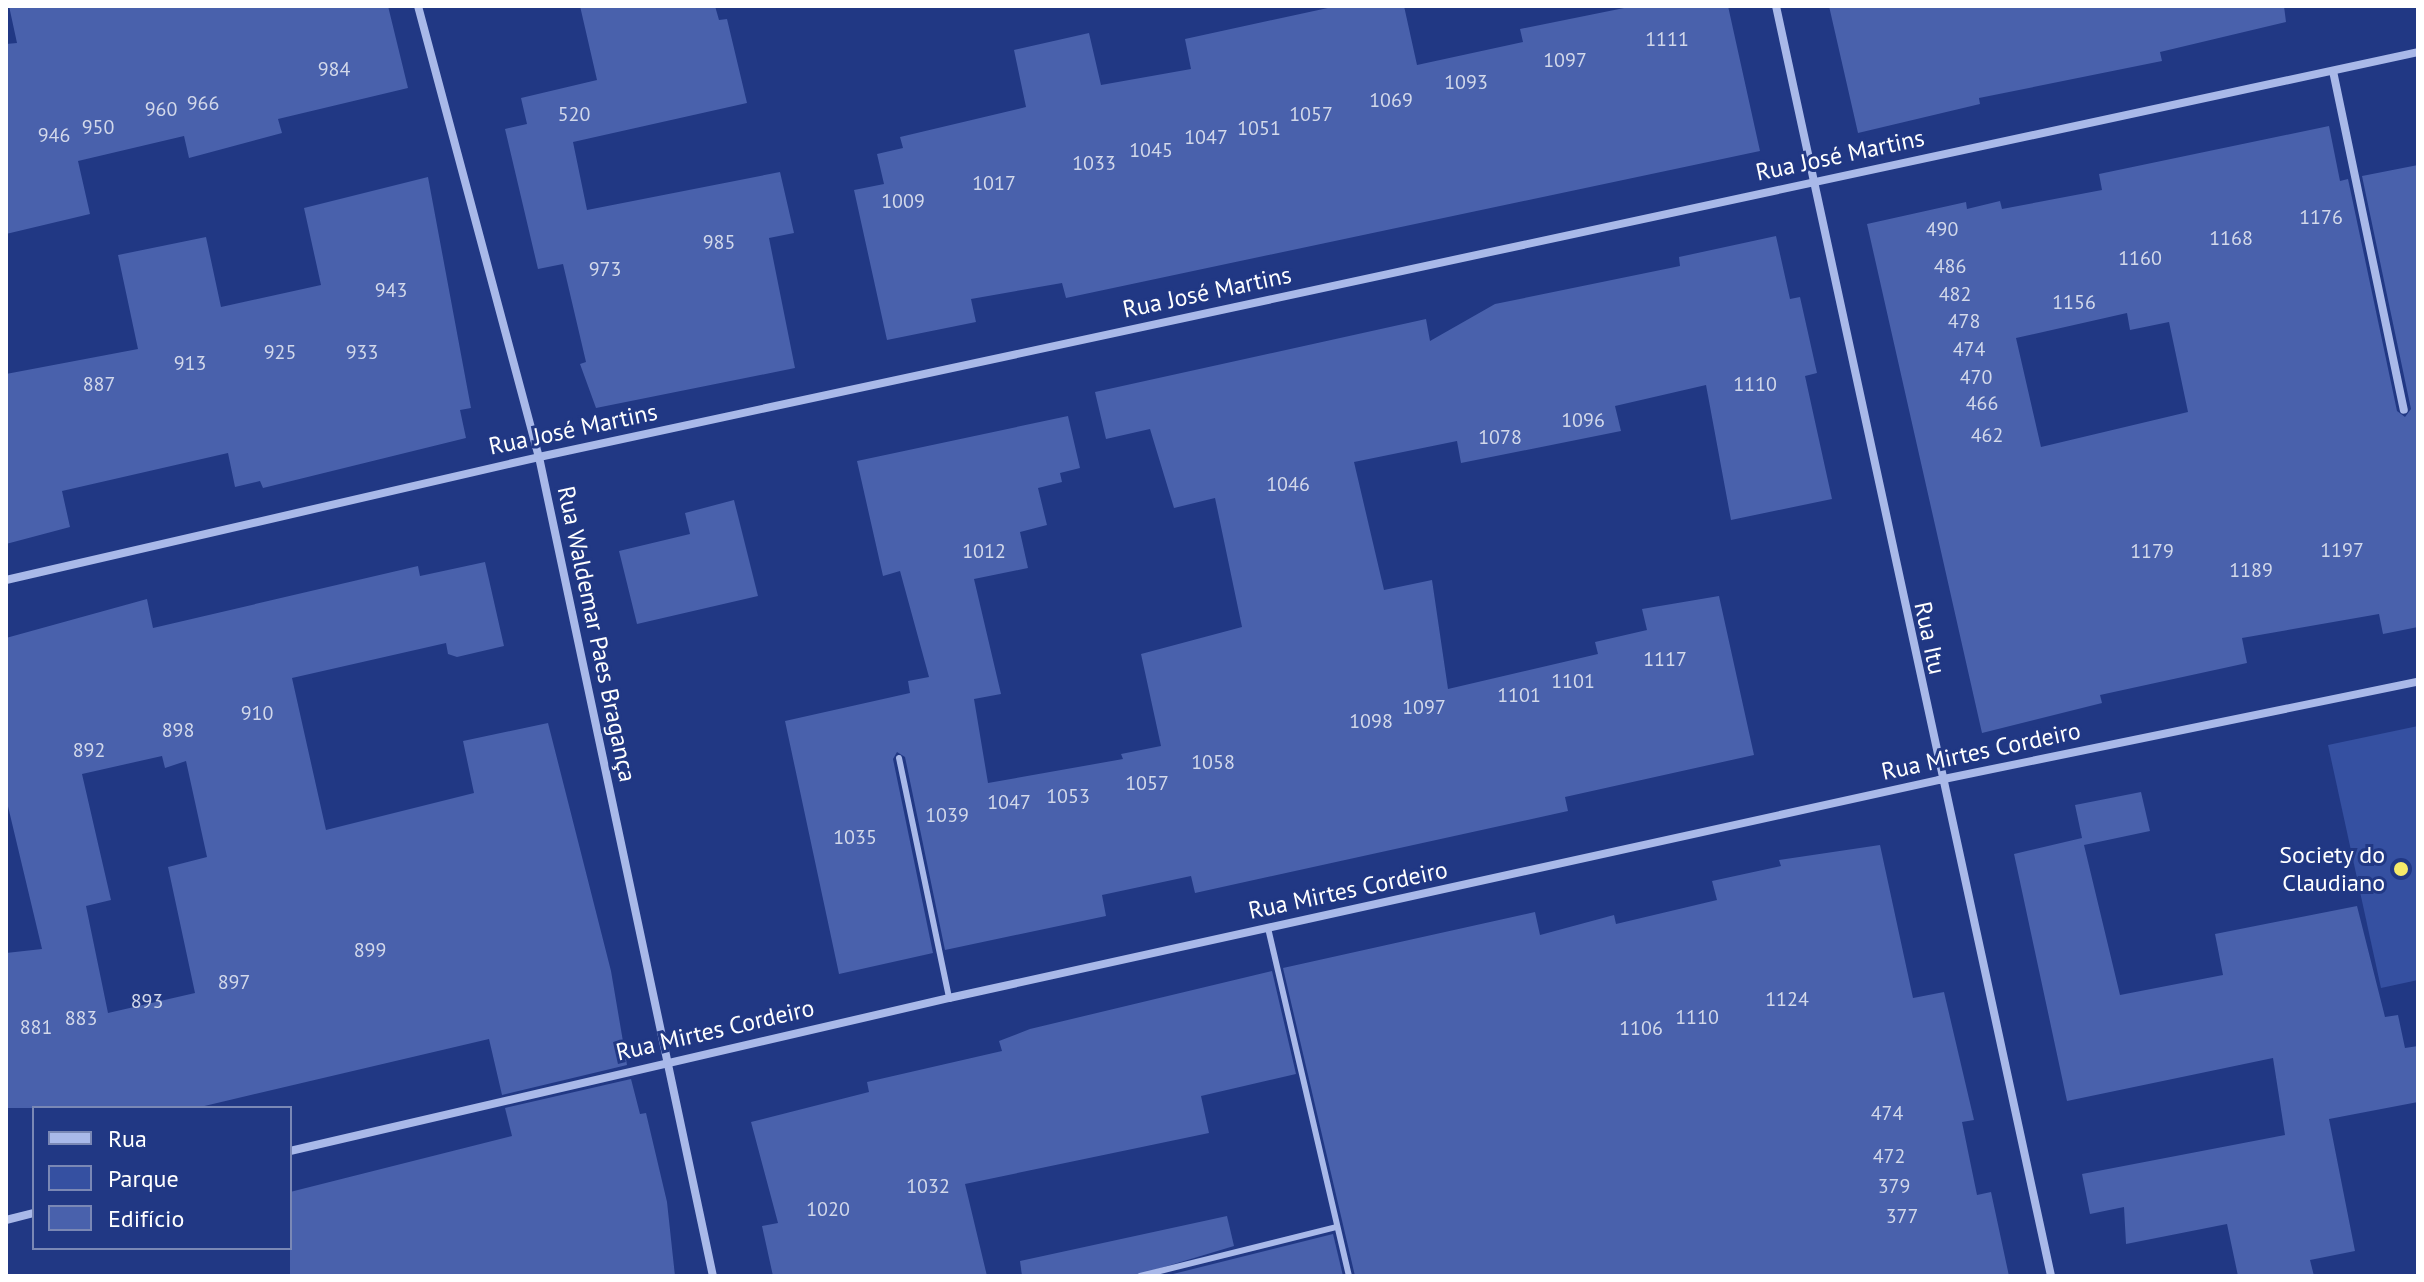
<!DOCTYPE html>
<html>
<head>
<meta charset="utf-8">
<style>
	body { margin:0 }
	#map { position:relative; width:2424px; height:1282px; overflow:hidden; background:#213884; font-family:"PT Sans",sans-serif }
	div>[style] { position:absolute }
	.green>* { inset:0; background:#3550a1 }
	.building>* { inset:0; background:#4961ac }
	.lane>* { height:6px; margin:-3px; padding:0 3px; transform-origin:3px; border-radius:3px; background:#a9b9e9 }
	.street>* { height:8px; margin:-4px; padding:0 4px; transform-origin:4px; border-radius:4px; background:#a9b9e9 }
	.dots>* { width:22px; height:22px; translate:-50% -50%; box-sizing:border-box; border:4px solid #213884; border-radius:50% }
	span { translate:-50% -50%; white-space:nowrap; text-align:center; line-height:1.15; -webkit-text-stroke:6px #213884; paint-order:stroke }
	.number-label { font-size:20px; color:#d2d8ea }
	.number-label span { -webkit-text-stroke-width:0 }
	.street-label { font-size:24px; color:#fff }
	.poi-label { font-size:24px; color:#fff }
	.right { translate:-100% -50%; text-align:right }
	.frame { position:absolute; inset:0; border:8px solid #fff; pointer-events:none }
	.legend { position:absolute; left:32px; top:1106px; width:260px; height:144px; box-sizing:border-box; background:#213884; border:2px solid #7a88b5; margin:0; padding:10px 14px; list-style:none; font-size:24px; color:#fff }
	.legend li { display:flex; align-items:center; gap:16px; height:40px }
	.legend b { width:40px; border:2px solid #7a88b5 }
</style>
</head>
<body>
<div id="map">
	<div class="green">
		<i style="clip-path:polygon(2418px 726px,2418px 980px,2381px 988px,2328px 745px)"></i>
	</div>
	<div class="building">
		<i style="clip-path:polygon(9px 6px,388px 6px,408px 88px,278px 119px,282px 133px,189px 158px,184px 136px,78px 161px,90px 214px,6px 234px,6px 44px,17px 43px)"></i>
		<i style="clip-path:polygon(580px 6px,715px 6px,719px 20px,727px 19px,747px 103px,573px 142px,587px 210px,780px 172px,794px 233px,769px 238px,795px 368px,596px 408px,580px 364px,586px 362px,563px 264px,538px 269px,505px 129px,527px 124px,521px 98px,597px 80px)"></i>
		<i style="clip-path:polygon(1337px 6px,1404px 6px,1417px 65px,1523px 42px,1520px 29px,1634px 6px,1728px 6px,1760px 151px,1066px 298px,1062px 283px,971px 299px,976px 322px,887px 340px,854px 190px,884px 184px,877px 154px,903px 148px,900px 137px,1026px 107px,1014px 50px,1089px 33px,1101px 85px,1191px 69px,1185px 39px)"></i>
		<i style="clip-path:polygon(1829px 6px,2284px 6px,2286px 22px,2160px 52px,2162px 61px,1979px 98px,1980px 104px,1858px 133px)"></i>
		<i style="clip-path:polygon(evenodd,2329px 126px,2340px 181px,2348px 179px,2397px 411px,2405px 417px,2411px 409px,2362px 176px,2418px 165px,2418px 627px,2383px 634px,2379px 614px,2242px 638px,2247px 663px,2100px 695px,2102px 703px,1982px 733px,1867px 224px,1966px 202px,1967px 209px,2000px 201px,2002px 209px,2102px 190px,2099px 174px,2329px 126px,2127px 313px,2130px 330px,2169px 322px,2188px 412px,2041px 447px,2016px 338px,2127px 313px)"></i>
		<i style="clip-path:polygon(428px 177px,471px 408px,460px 410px,466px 438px,263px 488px,260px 481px,235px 487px,228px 453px,62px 491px,70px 527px,6px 544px,6px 374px,138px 349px,118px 255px,206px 237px,221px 307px,321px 285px,304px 208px)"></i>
		<i style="clip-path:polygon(1776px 236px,1790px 299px,1800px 297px,1817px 373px,1805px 376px,1832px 499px,1731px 520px,1706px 385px,1615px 406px,1621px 431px,1461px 463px,1457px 441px,1354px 462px,1384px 590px,1432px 580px,1448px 689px,1598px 654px,1595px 642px,1647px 630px,1642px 609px,1719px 596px,1754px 755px,1565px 797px,1568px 811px,1195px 893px,1191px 876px,1102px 895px,1106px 916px,945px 950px,905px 757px,897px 752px,893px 759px,933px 953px,839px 974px,785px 721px,910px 693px,908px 681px,929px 677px,900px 571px,883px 576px,857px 461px,1068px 416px,1080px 468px,1060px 473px,1062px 482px,1038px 488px,1047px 525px,1020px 532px,1028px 568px,974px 579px,1001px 694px,974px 699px,988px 783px,1123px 759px,1121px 754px,1161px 746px,1141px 654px,1242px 627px,1215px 498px,1174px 508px,1150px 429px,1106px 439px,1095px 392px,1426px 319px,1430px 341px,1495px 304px,1680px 266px,1679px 257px)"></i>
		<i style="clip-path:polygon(734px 500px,758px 596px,637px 624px,619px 551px,690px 534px,685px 513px)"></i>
		<i style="clip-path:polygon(evenodd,485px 562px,504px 646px,457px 657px,448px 654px,446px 643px,292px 678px,326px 830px,474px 793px,463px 741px,548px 723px,611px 971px,627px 1065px,502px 1095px,489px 1039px,196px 1108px,6px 1108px,6px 953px,42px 949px,6px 798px,6px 638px,147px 599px,153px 628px,418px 566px,420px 576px,485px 562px,162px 756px,165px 768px,186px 761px,207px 857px,168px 867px,195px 993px,108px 1013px,86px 906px,111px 900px,82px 774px,162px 756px)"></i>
		<i style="clip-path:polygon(2141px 792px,2150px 831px,2084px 845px,2120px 995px,2223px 975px,2215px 934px,2357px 906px,2385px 1017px,2398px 1015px,2405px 1048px,2418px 1046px,2418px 1102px,2329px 1119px,2355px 1251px,2310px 1260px,2314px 1276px,2238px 1276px,2227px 1224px,2126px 1244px,2124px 1207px,2090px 1214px,2082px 1174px,2285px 1135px,2273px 1058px,2067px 1101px,2014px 854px,2082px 838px,2075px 805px)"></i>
		<i style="clip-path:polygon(1880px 845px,1913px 998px,1944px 992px,1974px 1120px,1962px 1122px,1977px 1195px,1991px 1192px,2009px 1276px,1355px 1276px,1283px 968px,1535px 912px,1540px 935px,1614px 915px,1616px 924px,1717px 900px,1712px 881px,1781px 866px,1779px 860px)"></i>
		<i style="clip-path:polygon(1272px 971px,1296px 1074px,1201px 1096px,1209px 1133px,965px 1184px,987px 1276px,773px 1276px,762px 1226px,778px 1223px,751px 1122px,869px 1092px,867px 1082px,1002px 1051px,999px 1041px,1030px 1029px)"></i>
		<i style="clip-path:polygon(631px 1079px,640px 1114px,646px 1113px,667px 1202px,675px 1276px,290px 1276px,290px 1192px,512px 1136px,505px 1108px)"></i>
		<i style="clip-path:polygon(1227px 1216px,1234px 1246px,1134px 1276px,1022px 1276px,1020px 1261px)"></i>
		<i style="clip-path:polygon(1333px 1234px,1343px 1276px,1165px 1276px)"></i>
	</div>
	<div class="lane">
		<i style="left:899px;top:758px;width:245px;rotate:78.2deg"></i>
		<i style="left:1268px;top:928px;width:357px;rotate:76.9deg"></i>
		<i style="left:1140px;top:1276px;width:203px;rotate:-14deg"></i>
	</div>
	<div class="street">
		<i style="left:418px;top:6px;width:467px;rotate:75deg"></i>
		<i style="left:539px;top:457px;width:837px;rotate:78.01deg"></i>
		<i style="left:1776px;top:6px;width:1299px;rotate:77.78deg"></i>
		<i style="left:2333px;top:71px;width:346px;rotate:78.2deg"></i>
		<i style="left:6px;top:580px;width:547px;rotate:-12.99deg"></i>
		<i style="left:539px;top:457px;width:1922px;rotate:-12.16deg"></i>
		<i style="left:290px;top:1151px;width:677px;rotate:-13.07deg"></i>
		<i style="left:949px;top:998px;width:1014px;rotate:-12.42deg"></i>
		<i style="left:1939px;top:780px;width:489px;rotate:-11.6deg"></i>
		<i style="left:6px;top:1220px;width:29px;rotate:-14deg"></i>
	</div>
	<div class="dots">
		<i style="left:2401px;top:869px;background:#f6ea6a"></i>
	</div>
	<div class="number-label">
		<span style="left:1667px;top:39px">1111</span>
		<span style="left:1565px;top:60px">1097</span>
		<span style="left:334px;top:69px">984</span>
		<span style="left:1466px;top:82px">1093</span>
		<span style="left:1391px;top:100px">1069</span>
		<span style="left:203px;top:103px">966</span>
		<span style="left:161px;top:109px">960</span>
		<span style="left:574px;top:114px">520</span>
		<span style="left:1311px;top:114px">1057</span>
		<span style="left:98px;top:127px">950</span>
		<span style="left:1259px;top:128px">1051</span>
		<span style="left:54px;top:135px">946</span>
		<span style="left:1206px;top:137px">1047</span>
		<span style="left:1151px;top:150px">1045</span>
		<span style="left:1094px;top:163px">1033</span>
		<span style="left:994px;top:183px">1017</span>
		<span style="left:903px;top:201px">1009</span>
		<span style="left:2321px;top:217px">1176</span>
		<span style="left:1942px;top:229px">490</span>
		<span style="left:2231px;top:238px">1168</span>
		<span style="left:719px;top:242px">985</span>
		<span style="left:2140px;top:258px">1160</span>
		<span style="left:1950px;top:266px">486</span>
		<span style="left:605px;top:269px">973</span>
		<span style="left:391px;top:290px">943</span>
		<span style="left:1955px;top:294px">482</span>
		<span style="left:2074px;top:302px">1156</span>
		<span style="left:1964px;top:321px">478</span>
		<span style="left:1969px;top:349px">474</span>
		<span style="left:280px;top:352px">925</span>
		<span style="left:362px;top:352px">933</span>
		<span style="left:190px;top:363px">913</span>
		<span style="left:1976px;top:377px">470</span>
		<span style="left:99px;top:384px">887</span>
		<span style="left:1755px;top:384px">1110</span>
		<span style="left:1982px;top:403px">466</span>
		<span style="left:1583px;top:420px">1096</span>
		<span style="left:1987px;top:435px">462</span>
		<span style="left:1500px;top:437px">1078</span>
		<span style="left:1288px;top:484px">1046</span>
		<span style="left:2342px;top:550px">1197</span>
		<span style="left:984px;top:551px">1012</span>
		<span style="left:2152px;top:551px">1179</span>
		<span style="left:2251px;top:570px">1189</span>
		<span style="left:1665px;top:659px">1117</span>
		<span style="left:1573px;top:681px">1101</span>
		<span style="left:1519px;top:695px">1101</span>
		<span style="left:1424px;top:707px">1097</span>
		<span style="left:257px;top:713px">910</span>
		<span style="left:1371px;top:721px">1098</span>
		<span style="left:178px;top:730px">898</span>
		<span style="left:89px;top:750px">892</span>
		<span style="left:1213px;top:762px">1058</span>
		<span style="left:1147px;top:783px">1057</span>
		<span style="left:1068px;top:796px">1053</span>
		<span style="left:1009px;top:802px">1047</span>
		<span style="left:947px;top:815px">1039</span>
		<span style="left:855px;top:837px">1035</span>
		<span style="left:370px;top:950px">899</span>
		<span style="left:234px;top:982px">897</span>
		<span style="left:1787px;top:999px">1124</span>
		<span style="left:147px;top:1001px">893</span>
		<span style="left:1697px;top:1017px">1110</span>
		<span style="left:81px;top:1018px">883</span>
		<span style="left:36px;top:1027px">881</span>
		<span style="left:1641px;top:1028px">1106</span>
		<span style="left:1887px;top:1113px">474</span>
		<span style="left:1889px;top:1156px">472</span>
		<span style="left:928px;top:1186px">1032</span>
		<span style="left:1894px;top:1186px">379</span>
		<span style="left:828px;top:1209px">1020</span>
		<span style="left:1902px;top:1216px">377</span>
	</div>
	<div class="street-label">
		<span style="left:1840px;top:155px;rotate:-12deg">Rua José Martins</span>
		<span style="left:1207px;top:292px;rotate:-12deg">Rua José Martins</span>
		<span style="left:573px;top:429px;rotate:-12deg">Rua José Martins</span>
		<span style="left:597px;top:634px;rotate:78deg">Rua Waldemar Paes Bragança</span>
		<span style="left:1930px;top:638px;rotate:78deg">Rua Itu</span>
		<span style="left:1981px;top:751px;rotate:-12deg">Rua Mirtes Cordeiro</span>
		<span style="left:1348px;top:890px;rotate:-12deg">Rua Mirtes Cordeiro</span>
		<span style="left:715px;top:1030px;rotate:-13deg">Rua Mirtes Cordeiro</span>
	</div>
	<div class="poi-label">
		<span class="right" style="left:2385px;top:869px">Society do<br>Claudiano</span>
	</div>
	<div class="frame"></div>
	<ul class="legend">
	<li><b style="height:10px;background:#a9b9e9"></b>Rua</li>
	<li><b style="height:22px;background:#3550a1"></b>Parque</li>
	<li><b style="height:22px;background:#4961ac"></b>Edifício</li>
	</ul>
</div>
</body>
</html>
